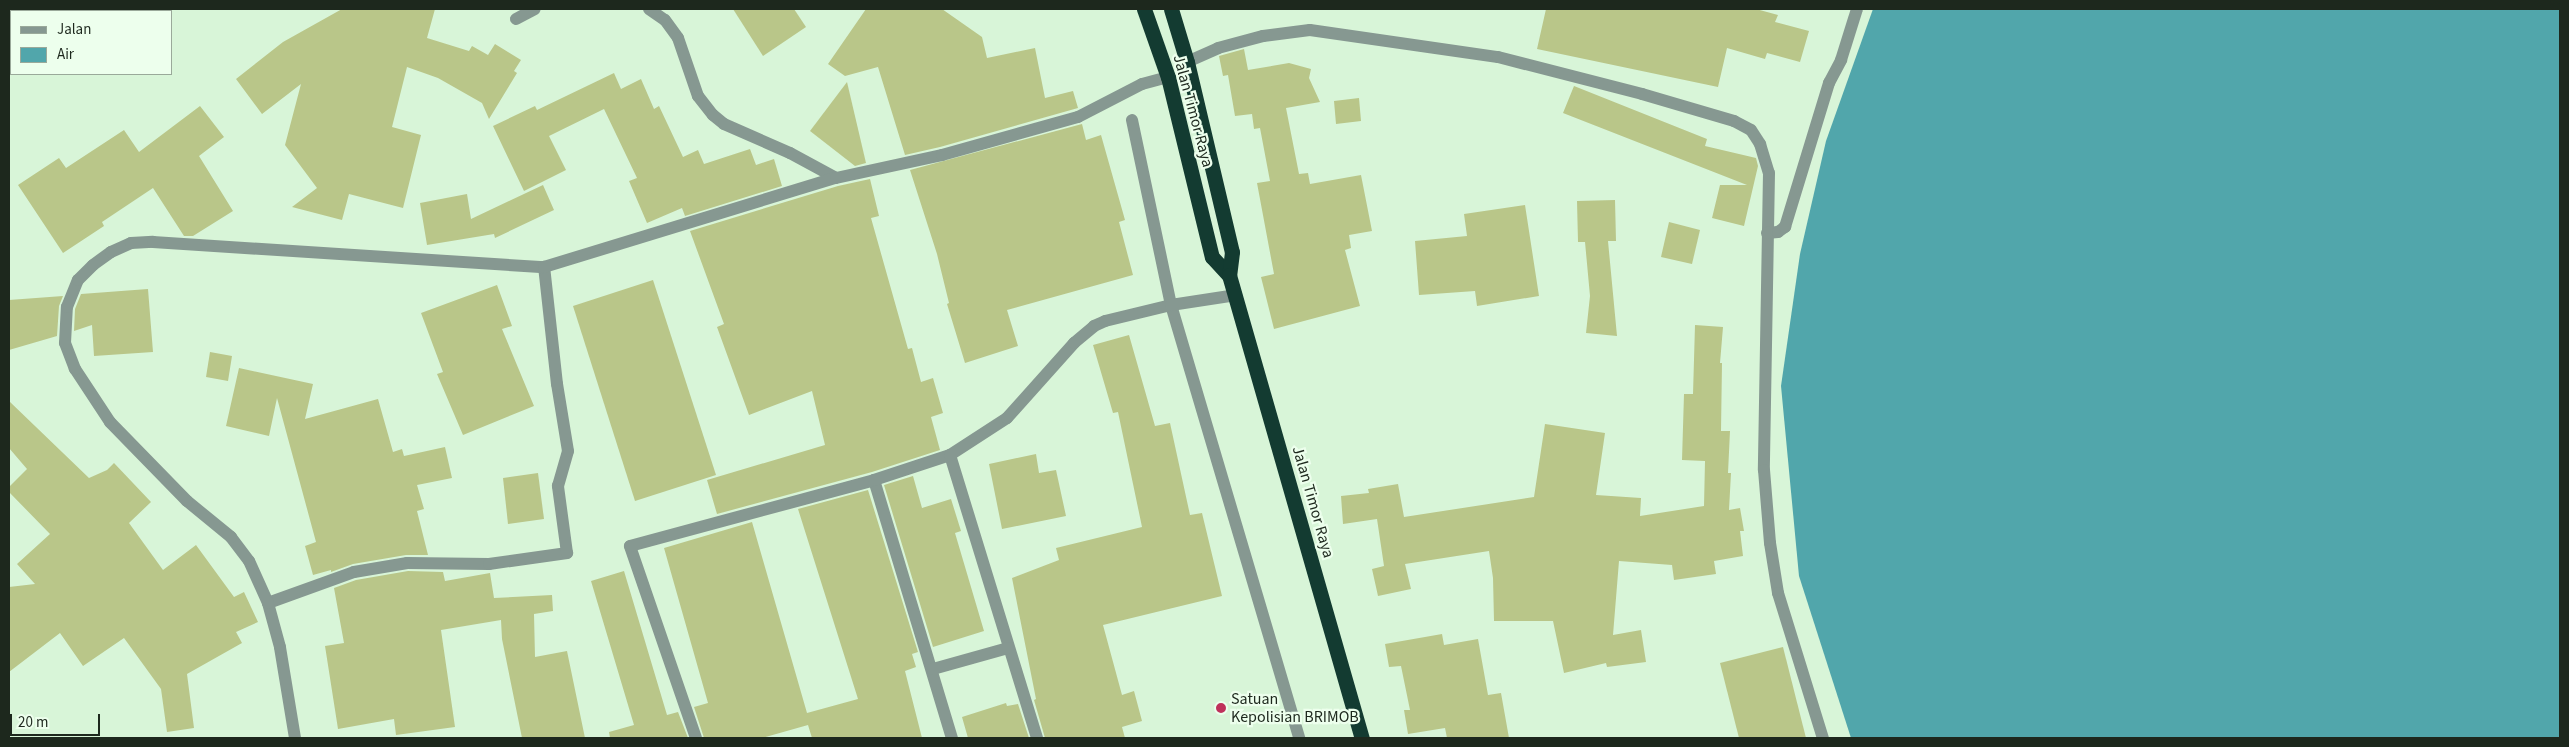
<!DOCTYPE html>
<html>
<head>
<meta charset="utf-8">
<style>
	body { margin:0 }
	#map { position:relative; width:2569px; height:747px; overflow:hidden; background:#d8f5d8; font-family:"Source Sans 3",sans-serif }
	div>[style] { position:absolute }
	.water>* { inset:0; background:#51a6ab }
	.building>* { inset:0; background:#b9c689 }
	.minor>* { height:12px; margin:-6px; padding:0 6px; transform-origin:6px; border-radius:6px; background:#869891 }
	.highway>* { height:15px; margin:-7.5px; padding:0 7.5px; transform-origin:7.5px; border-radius:7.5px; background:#133b31 }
	.dots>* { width:14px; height:14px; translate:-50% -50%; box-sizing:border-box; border:2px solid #edffed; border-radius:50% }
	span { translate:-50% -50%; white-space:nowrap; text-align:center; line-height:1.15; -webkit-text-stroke:4.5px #edffed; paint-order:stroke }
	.street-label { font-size:16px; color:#1d281d }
	.poi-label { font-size:16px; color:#1d281d }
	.left { translate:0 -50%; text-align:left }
	.frame { position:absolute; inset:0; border:10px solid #1d281d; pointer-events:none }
	.legend { position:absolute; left:10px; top:10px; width:162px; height:65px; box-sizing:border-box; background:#edffed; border:1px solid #9aa99a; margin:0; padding:6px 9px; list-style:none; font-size:15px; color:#1d281d }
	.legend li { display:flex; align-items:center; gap:10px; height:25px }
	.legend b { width:25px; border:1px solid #9aa99a }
	.scale { position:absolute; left:10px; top:714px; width:90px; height:22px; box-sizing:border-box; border:2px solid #1d281d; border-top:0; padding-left:6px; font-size:15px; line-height:18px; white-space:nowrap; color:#1d281d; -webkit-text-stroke:4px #edffed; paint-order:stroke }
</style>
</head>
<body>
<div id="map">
	<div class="water">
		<i style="clip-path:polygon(1873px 9px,2560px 9px,2560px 738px,1851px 738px,1799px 576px,1781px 386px,1800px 254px,1826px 141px)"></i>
	</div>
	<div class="building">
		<i style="clip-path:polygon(342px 9px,435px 9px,427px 38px,469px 51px,472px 46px,488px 55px,495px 44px,521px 60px,514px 71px,517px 73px,489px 119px,482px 103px,438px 78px,407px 67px,392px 127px,421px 135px,403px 208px,349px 194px,342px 220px,292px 207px,317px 188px,285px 145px,301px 84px,262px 114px,236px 79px,283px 42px)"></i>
		<i style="clip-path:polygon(733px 9px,794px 9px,806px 27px,763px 56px)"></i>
		<i style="clip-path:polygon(866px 9px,942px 9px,982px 37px,987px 58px,1035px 48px,1045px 98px,1073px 91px,1078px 108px,940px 147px,905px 155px,878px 67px,845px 76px,828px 64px)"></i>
		<i style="clip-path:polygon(1546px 9px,1756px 9px,1778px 15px,1775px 22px,1809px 31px,1800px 62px,1767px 53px,1765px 59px,1727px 48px,1718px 87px,1537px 49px)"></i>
		<i style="clip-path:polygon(1244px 49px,1248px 70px,1289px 63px,1311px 69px,1309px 78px,1320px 102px,1286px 108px,1299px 174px,1308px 173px,1310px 184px,1361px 175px,1372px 231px,1349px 235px,1351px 248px,1345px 250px,1360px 306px,1274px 329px,1261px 277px,1274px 274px,1257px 183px,1270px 181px,1260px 128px,1254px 129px,1252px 114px,1235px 116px,1228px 75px,1223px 76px,1219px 56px)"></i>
		<i style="clip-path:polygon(614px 73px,621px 89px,641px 79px,654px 109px,659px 106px,683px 157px,698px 150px,704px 164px,750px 149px,756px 165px,774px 159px,782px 186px,685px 216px,682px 208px,647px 223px,629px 181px,637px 178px,604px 109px,549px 136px,566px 170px,524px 191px,493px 126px,535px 106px,537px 110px)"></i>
		<i style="clip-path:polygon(847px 82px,866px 163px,855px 166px,810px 131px)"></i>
		<i style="clip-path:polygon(1574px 86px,1707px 139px,1705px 146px,1756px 158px,1758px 166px,1744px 226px,1712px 218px,1720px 185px,1747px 185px,1563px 113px)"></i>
		<i style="clip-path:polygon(1359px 98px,1361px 121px,1336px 124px,1334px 101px)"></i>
		<i style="clip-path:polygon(200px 106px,224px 137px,199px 156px,233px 211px,193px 236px,184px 236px,153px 188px,102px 222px,104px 226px,63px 253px,18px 185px,59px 158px,66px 168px,124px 130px,139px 152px)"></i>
		<i style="clip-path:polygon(1082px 124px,1086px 140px,1101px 135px,1125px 220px,1119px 222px,1133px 275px,1007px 310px,1018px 346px,965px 363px,947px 304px,949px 303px,937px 254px,910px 170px)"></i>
		<i style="clip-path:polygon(870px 179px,879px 216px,871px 218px,908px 349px,912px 348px,921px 382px,933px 378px,943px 413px,931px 417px,940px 450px,872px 472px,717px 514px,707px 480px,825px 445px,812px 391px,749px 415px,717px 327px,724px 324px,690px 231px,838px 186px)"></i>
		<i style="clip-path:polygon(543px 185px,554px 210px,495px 238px,494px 234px,427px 245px,420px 203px,467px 194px,471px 219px)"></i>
		<i style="clip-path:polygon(1615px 200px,1616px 241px,1608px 241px,1617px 336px,1586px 333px,1590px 296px,1585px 242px,1578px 242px,1577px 201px)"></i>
		<i style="clip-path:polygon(1525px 205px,1539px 296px,1477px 306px,1475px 291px,1419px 295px,1415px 241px,1467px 236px,1464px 214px)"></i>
		<i style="clip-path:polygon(1669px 222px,1700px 230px,1692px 264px,1661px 257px)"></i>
		<i style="clip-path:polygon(653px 280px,716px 475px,635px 501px,573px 306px)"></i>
		<i style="clip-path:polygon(497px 285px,512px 326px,502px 329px,534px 406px,463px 435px,437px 374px,443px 372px,421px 313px)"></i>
		<i style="clip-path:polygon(148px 289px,153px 352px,94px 356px,92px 325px,74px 331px,75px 309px,81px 294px)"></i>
		<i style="clip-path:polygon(63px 296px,59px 306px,57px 336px,9px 350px,9px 300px)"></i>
		<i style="clip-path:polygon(1695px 325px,1723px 327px,1720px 363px,1722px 363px,1721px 431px,1730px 431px,1728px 473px,1731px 473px,1729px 510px,1740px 508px,1744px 531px,1740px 531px,1743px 556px,1714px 561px,1716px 574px,1674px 580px,1672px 565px,1619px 561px,1613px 635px,1641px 630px,1646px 662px,1607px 667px,1606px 663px,1564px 673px,1553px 621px,1494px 621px,1493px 578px,1489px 551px,1405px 564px,1411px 589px,1378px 596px,1372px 569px,1384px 566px,1377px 519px,1343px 524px,1341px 496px,1369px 493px,1368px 489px,1398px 484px,1404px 517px,1534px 497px,1545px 424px,1605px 433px,1596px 495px,1641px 498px,1640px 516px,1704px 506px,1705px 461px,1682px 460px,1684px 394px,1693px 394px)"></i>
		<i style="clip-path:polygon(1129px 335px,1155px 426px,1170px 423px,1190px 515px,1202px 513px,1222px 596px,1103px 625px,1122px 695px,1134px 691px,1142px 721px,1122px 727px,1125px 738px,1045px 738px,1034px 700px,1036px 699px,1012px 578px,1059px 560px,1056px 548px,1142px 527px,1118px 412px,1113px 413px,1093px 345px)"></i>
		<i style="clip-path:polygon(210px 352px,232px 356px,228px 381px,206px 377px)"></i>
		<i style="clip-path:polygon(239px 368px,313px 384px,305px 419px,378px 399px,393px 452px,402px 449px,404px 456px,445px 447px,452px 478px,417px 485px,424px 509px,417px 511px,428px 555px,406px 555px,353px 564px,331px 572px,331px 570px,313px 575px,305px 546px,316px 542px,277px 398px,269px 436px,226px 426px)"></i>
		<i style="clip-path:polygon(9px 401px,89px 478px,107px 470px,114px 463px,151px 502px,129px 523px,163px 570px,196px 545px,234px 597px,244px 592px,258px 622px,236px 632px,242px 643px,187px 674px,194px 728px,167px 732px,161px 689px,124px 638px,83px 666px,60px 633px,9px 672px,9px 587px,35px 584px,17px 564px,50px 534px,9px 492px,9px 487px,27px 469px,9px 448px)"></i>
		<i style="clip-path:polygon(1036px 454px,1039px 473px,1056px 470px,1066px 516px,1002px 529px,989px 464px)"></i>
		<i style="clip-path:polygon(538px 473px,544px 519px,508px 524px,503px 478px)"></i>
		<i style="clip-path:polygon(913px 476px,922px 508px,951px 499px,961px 531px,955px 533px,984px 631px,933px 647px,884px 485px)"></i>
		<i style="clip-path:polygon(868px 490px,918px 652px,912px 654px,916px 667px,905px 671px,922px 738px,812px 738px,808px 725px,762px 738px,704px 738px,694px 707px,708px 703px,664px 548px,752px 522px,807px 713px,858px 699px,798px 509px)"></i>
		<i style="clip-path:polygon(408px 571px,443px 572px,445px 581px,490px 573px,494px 598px,552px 595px,553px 611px,534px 614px,535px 657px,567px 651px,585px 738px,522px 738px,502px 639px,501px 620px,441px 630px,455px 727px,396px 735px,394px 719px,338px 729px,325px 646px,344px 643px,334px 588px,356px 580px)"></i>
		<i style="clip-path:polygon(624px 571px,667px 715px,678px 712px,688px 738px,610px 738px,609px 732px,634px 725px,591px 581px)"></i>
		<i style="clip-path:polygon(1442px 634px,1444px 645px,1478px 639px,1488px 695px,1501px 693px,1509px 738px,1447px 738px,1445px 728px,1408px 734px,1404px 710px,1410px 710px,1401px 666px,1389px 667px,1385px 644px)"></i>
		<i style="clip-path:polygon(1783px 647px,1806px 738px,1739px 738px,1720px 663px)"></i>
		<i style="clip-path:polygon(1006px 703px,1007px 706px,1018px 704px,1029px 738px,968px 738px,962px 717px)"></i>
	</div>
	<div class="minor">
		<i style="left:649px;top:9px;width:19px;rotate:35deg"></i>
		<i style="left:665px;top:20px;width:22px;rotate:54deg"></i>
		<i style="left:678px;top:38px;width:61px;rotate:71deg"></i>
		<i style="left:698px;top:96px;width:24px;rotate:52deg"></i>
		<i style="left:713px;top:115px;width:14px;rotate:39deg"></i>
		<i style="left:724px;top:124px;width:72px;rotate:23.7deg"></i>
		<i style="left:790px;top:153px;width:52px;rotate:28.5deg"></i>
		<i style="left:516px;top:19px;width:21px;rotate:-28deg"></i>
		<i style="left:1187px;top:62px;width:34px;rotate:-24deg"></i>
		<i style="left:1218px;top:48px;width:47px;rotate:-14.9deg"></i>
		<i style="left:1263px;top:36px;width:47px;rotate:-7.3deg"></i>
		<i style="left:1310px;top:30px;width:190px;rotate:8.2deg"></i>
		<i style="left:1498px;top:57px;width:149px;rotate:14.4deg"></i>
		<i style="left:1642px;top:94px;width:96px;rotate:16.4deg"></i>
		<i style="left:1734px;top:121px;width:19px;rotate:28deg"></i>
		<i style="left:1751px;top:130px;width:17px;rotate:57deg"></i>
		<i style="left:1760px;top:144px;width:30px;rotate:73deg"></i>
		<i style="left:1769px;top:173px;width:297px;rotate:91deg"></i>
		<i style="left:1764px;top:470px;width:73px;rotate:85.3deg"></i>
		<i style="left:1770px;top:543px;width:51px;rotate:80.9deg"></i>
		<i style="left:1778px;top:593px;width:152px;rotate:72.8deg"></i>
		<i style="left:1132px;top:120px;width:189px;rotate:78.1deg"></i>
		<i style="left:1171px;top:305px;width:452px;rotate:73.5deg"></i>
		<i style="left:1767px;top:233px;width:11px;rotate:-5deg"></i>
		<i style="left:1778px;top:232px;width:9px;rotate:-36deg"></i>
		<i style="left:1785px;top:227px;width:151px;rotate:-73deg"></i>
		<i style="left:1829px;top:83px;width:26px;rotate:-62deg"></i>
		<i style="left:1841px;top:60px;width:53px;rotate:-72.6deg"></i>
		<i style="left:950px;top:455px;width:296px;rotate:72.9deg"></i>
		<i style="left:874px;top:480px;width:270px;rotate:73.2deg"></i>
		<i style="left:268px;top:603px;width:91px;rotate:-19.8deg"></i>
		<i style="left:354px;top:572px;width:54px;rotate:-9.6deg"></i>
		<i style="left:407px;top:563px;width:82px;rotate:0.7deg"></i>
		<i style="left:489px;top:564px;width:79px;rotate:-8deg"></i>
		<i style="left:567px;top:553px;width:68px;rotate:-97.7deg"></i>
		<i style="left:558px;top:486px;width:36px;rotate:-74deg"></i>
		<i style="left:568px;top:451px;width:68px;rotate:-99.3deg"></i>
		<i style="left:557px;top:384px;width:118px;rotate:-96.3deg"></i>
		<i style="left:933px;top:669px;width:78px;rotate:-15.6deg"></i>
		<i style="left:295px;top:738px;width:92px;rotate:-99.4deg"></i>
		<i style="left:280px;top:647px;width:46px;rotate:-105.3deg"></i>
		<i style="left:268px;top:603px;width:46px;rotate:-114.3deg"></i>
		<i style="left:249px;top:561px;width:30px;rotate:-127deg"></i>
		<i style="left:231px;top:537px;width:57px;rotate:-140.7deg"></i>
		<i style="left:187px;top:501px;width:110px;rotate:-134.3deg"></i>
		<i style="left:110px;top:422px;width:64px;rotate:-123.4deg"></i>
		<i style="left:75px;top:369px;width:28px;rotate:-111deg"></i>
		<i style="left:65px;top:343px;width:36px;rotate:-87deg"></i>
		<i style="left:67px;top:307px;width:29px;rotate:-68deg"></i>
		<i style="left:78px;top:280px;width:21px;rotate:-45deg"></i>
		<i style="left:93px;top:265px;width:22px;rotate:-36deg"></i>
		<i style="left:111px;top:252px;width:22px;rotate:-24deg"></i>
		<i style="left:131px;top:243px;width:22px;rotate:-3deg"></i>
		<i style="left:153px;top:242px;width:392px;rotate:3.7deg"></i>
		<i style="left:544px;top:267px;width:305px;rotate:-17deg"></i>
		<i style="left:836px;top:178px;width:108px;rotate:-12.2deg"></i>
		<i style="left:942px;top:155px;width:141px;rotate:-15.6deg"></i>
		<i style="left:1078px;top:117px;width:72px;rotate:-27.3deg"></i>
		<i style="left:1142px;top:84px;width:27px;rotate:-15deg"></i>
		<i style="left:696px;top:738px;width:203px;rotate:-109deg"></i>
		<i style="left:630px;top:546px;width:253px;rotate:-15.1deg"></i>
		<i style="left:874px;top:480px;width:80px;rotate:-18.2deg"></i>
		<i style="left:950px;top:455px;width:68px;rotate:-33deg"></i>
		<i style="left:1007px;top:418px;width:101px;rotate:-48.2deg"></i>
		<i style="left:1074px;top:343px;width:26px;rotate:-40deg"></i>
		<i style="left:1094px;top:326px;width:12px;rotate:-24deg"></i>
		<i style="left:1105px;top:321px;width:68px;rotate:-13.6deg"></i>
		<i style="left:1171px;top:305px;width:66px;rotate:-8.7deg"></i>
	</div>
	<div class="highway">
		<i style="left:1144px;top:9px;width:72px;rotate:70.6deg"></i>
		<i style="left:1168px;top:77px;width:185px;rotate:76.3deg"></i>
		<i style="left:1212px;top:257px;width:25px;rotate:47deg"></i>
		<i style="left:1171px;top:9px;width:55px;rotate:73.2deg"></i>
		<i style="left:1187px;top:62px;width:195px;rotate:76.7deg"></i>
		<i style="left:1232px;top:252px;width:23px;rotate:97deg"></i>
		<i style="left:1229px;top:275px;width:482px;rotate:74deg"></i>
	</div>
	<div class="dots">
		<i style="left:1221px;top:708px;background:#bf315b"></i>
	</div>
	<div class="street-label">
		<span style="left:1193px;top:111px;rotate:75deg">Jalan Timor Raya</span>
		<span style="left:1313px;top:502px;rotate:74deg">Jalan Timor Raya</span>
	</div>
	<div class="poi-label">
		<span class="left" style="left:1231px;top:708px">Satuan<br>Kepolisian BRIMOB</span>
	</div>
	<div class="frame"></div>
	<ul class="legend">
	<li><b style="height:6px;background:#869891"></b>Jalan</li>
	<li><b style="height:14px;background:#51a6ab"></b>Air</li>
	</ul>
	<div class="scale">20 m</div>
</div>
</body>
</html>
